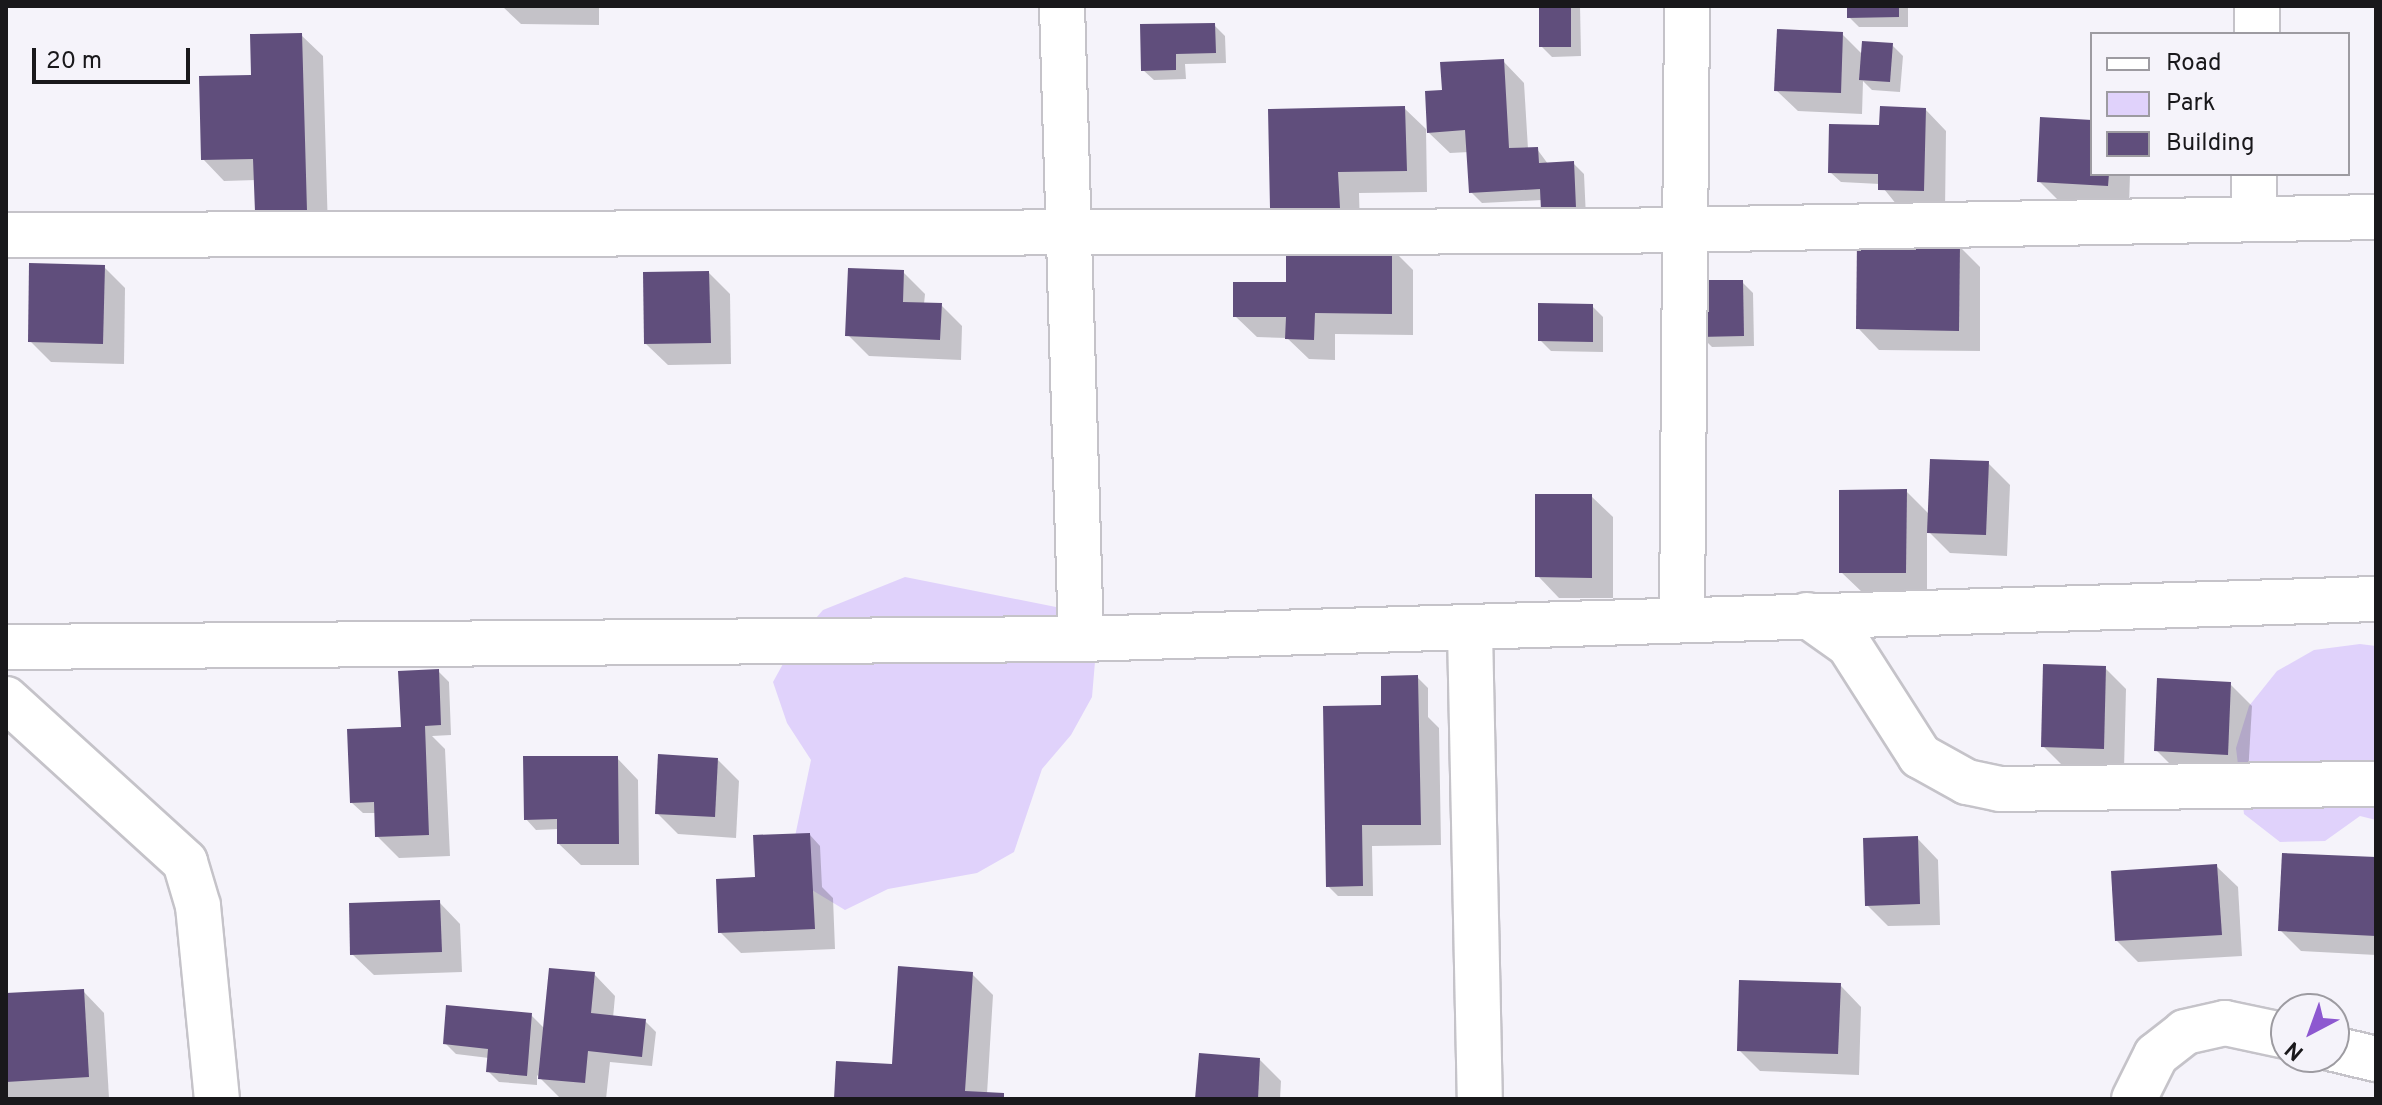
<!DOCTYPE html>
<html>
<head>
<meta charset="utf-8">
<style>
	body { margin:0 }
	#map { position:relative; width:2382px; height:1105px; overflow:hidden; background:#f5f3fa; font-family:Overpass,sans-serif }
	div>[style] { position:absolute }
	.green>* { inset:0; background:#e0d2fb }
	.shadow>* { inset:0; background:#0003 }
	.building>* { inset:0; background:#604e7c }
	.roads { filter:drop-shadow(2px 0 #c5c3c9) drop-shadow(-2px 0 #c5c3c9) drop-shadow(0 2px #c5c3c9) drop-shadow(0 -2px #c5c3c9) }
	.minor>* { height:44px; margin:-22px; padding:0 22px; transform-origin:22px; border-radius:22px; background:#fff }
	span { translate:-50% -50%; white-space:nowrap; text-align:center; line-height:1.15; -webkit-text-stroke:8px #f5f3fa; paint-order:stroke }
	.frame { position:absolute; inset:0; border:8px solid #19181b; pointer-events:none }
	.legend { position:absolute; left:2090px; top:32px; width:260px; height:144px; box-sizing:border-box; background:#f5f3fa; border:2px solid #9d9ba1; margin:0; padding:10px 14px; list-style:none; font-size:24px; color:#19181b }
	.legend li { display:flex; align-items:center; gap:16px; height:40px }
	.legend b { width:40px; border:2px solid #9d9ba1 }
	.north { position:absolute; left:2270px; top:993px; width:80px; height:80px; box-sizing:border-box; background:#f5f3fa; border:2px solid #9d9ba1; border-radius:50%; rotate:221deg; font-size:22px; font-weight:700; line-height:32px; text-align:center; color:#19181b }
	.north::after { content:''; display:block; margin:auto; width:28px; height:36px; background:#8d58d0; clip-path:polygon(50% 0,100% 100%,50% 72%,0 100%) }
	.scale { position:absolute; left:32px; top:48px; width:158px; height:36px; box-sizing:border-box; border:4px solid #19181b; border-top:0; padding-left:10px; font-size:24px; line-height:28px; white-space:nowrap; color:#19181b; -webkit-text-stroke:6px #f5f3fa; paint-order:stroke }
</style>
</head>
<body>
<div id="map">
	<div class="green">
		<i style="clip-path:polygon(905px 577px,1076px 611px,1096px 650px,1092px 697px,1071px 735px,1042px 769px,1014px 852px,977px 873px,888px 889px,845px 910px,807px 887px,793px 846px,811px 760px,787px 723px,773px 682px,795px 642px,823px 610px)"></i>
		<i style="clip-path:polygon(2360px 644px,2376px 646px,2376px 820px,2360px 816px,2325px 841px,2280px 842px,2244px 814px,2236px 748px,2249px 706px,2277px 671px,2314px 650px)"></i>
	</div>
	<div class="shadow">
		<i style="clip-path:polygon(502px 6px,599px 6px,599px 25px,521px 24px)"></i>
		<i style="clip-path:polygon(1541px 6px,1580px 6px,1581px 56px,1552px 57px,1541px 46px)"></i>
		<i style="clip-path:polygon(1849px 6px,1908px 6px,1908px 27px,1859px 27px,1849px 17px)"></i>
		<i style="clip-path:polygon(1214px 25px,1225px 36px,1226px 63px,1185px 64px,1186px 79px,1154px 80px,1143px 70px)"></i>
		<i style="clip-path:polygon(1842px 34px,1863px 55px,1892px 45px,1903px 56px,1900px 92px,1872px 90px,1863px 81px,1862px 114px,1798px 111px,1776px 90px)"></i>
		<i style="clip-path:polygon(301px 35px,323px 56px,328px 231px,278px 232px,257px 211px,256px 180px,224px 181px,203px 159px,253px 77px)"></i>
		<i style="clip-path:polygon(1503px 61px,1524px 83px,1528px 149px,1537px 149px,1548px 164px,1573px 163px,1584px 174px,1586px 218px,1554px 220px,1542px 200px,1482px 203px,1471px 192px,1469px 152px,1450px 153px,1428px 132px,1444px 92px)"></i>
		<i style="clip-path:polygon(1404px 108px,1426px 129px,1427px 192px,1359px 193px,1360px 229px,1293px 230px,1272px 208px)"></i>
		<i style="clip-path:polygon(1925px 109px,1946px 131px,1945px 211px,1901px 210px,1880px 184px,1841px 182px,1830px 172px)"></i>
		<i style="clip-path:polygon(2092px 122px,2092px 174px,2130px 174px,2129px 206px,2060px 202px,2039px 181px)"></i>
		<i style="clip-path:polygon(1959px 246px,1980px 267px,1980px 351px,1879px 350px,1858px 328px)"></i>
		<i style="clip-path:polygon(1392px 249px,1413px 270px,1413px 335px,1335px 334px,1335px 360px,1309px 359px,1287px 338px,1257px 337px,1235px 316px,1288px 284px)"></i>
		<i style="clip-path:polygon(104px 267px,125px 288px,124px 364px,51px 362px,30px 341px)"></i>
		<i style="clip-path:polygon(903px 272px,925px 294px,924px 304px,941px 305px,962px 326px,961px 360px,869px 356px,848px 335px)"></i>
		<i style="clip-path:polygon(709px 273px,730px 294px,731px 364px,668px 365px,646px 344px)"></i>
		<i style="clip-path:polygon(1742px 282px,1753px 293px,1754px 346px,1712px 347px,1701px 336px)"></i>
		<i style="clip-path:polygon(1592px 306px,1603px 317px,1603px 352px,1551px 351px,1540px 340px)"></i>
		<i style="clip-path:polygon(1988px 463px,2010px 485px,2007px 556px,1950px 553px,1927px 530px,1927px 593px,1863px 593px,1841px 572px,1906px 491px,1930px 515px)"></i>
		<i style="clip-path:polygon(1591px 496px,1613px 517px,1613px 598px,1559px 598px,1538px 576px)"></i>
		<i style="clip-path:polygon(2105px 668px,2126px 689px,2124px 769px,2064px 767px,2043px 746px)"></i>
		<i style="clip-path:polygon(438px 671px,449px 682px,451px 735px,432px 736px,445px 749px,450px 856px,399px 858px,377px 836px,377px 813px,363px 813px,352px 803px)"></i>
		<i style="clip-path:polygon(1417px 677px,1428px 688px,1428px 717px,1439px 728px,1441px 845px,1372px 846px,1373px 896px,1338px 896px,1328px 886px)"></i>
		<i style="clip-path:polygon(2230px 684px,2252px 706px,2248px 775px,2177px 771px,2156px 750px)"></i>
		<i style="clip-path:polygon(617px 758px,638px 780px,639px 865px,581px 865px,559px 844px,559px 829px,536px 830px,526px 819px)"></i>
		<i style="clip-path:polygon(718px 760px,739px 781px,736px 838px,678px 834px,657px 813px)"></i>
		<i style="clip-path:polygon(810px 835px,820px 846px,822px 887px,833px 898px,835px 949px,741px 953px,720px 932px,757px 879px)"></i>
		<i style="clip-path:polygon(1917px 838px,1938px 860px,1940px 925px,1888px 926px,1867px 905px)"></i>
		<i style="clip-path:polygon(2376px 859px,2376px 955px,2301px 951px,2280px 930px)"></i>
		<i style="clip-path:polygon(2216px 866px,2238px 887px,2242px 956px,2138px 962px,2117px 941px)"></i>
		<i style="clip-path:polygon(439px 902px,460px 924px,462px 972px,374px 975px,352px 954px)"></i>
		<i style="clip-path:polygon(594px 974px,615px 996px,613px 1018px,645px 1021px,656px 1032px,652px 1066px,610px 1062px,606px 1099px,561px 1099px,537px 1075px,537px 1085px,499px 1082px,488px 1071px,489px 1058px,456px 1054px,445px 1043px,531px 1015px,545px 1029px)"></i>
		<i style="clip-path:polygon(972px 974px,993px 995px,987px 1094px,1007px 1099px,836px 1099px,894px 1067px)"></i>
		<i style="clip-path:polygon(1840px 985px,1861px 1007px,1859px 1075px,1760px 1071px,1739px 1050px)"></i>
		<i style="clip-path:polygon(83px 991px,104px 1013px,109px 1098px,6px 1099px,6px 995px)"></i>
		<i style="clip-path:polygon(1260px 1060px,1281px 1081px,1280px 1099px,1197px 1099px)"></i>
	</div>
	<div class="building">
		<i style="clip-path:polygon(1539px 6px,1571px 6px,1571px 47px,1539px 47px)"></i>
		<i style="clip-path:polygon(1847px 6px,1899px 6px,1899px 17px,1847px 18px)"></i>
		<i style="clip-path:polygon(1215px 23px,1216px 53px,1176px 54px,1176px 70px,1141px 71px,1140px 24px)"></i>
		<i style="clip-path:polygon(1777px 29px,1843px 32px,1841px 93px,1774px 91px)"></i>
		<i style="clip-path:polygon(302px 33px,307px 211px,255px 212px,253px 159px,201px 160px,199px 76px,251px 75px,250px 34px)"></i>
		<i style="clip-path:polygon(1862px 41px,1893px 43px,1890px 82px,1859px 80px)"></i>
		<i style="clip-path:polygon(1504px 59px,1509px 148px,1538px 147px,1539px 163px,1574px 161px,1576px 208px,1541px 210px,1540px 189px,1469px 193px,1465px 130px,1427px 133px,1425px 91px,1442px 90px,1440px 62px)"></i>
		<i style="clip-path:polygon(1405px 106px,1407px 171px,1338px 172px,1340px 208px,1270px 209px,1268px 109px)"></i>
		<i style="clip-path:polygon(1880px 106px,1926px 108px,1924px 191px,1878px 190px,1878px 174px,1828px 173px,1829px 124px,1879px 125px)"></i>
		<i style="clip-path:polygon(2040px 117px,2092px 120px,2092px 174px,2109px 174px,2108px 186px,2037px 182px)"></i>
		<i style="clip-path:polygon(1857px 242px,1960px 244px,1959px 331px,1856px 329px)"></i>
		<i style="clip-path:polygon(1286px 246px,1392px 247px,1392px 314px,1315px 313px,1314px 340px,1285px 339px,1286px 317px,1233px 317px,1233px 282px,1286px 282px)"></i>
		<i style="clip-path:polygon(29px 263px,105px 265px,103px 344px,28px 342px)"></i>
		<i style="clip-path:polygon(848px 268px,904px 270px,903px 302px,942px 303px,940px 340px,845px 336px)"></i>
		<i style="clip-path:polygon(709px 271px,711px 343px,644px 344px,643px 272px)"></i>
		<i style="clip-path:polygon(1698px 280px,1743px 280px,1744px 336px,1699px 337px)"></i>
		<i style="clip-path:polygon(1538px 303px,1593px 304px,1593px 342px,1538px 341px)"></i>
		<i style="clip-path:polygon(1930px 459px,1989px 461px,1986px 535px,1927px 533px)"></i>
		<i style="clip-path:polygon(1907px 489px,1906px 573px,1839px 573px,1839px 490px)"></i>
		<i style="clip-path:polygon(1535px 494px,1592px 494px,1592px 578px,1535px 577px)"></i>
		<i style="clip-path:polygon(2043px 664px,2106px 666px,2104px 749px,2041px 747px)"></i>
		<i style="clip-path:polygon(439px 669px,441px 725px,425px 726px,429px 835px,375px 837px,374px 802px,350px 803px,347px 729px,401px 727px,398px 671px)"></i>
		<i style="clip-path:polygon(1418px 675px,1421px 825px,1362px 825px,1363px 886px,1326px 887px,1323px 706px,1381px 705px,1381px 676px)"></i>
		<i style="clip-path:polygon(2157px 678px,2231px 682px,2228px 755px,2154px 751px)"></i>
		<i style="clip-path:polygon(658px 754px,718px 758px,715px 817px,655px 814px)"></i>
		<i style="clip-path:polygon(523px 756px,618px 756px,619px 844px,557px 844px,557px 819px,524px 820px)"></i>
		<i style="clip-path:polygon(810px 833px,815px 929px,718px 933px,716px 879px,755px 877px,753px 835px)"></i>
		<i style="clip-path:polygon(1918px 836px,1920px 904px,1865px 906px,1863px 838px)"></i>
		<i style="clip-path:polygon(2282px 853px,2376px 857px,2376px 936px,2278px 931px)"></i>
		<i style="clip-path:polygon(2217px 864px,2222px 935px,2115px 941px,2111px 871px)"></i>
		<i style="clip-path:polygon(440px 900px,442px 952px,350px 955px,349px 903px)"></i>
		<i style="clip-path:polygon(898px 966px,973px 972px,965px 1091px,1004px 1093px,1004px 1099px,834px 1099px,836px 1061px,892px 1064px)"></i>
		<i style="clip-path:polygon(549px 968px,595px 972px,591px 1013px,646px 1019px,642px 1057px,588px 1051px,585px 1083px,538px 1079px)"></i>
		<i style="clip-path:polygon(1739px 980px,1841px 983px,1838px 1054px,1737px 1051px)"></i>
		<i style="clip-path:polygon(84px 989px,89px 1077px,6px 1082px,6px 993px)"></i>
		<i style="clip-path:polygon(446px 1005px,532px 1013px,527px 1076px,486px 1072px,488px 1049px,443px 1044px)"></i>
		<i style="clip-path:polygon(1199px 1053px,1260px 1058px,1258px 1099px,1195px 1099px)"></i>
	</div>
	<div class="roads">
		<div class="minor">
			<i style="left:1062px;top:6px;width:633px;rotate:88.28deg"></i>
			<i style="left:2257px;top:34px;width:28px;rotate:-90deg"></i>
			<i style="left:2254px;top:219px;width:45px;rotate:-90deg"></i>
			<i style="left:6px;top:235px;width:1608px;rotate:-0.14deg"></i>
			<i style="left:1614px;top:231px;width:762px;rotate:-1.05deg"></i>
			<i style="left:1807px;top:615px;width:52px;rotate:35.5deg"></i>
			<i style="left:1849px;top:645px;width:132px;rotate:57.4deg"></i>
			<i style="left:1920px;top:756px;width:54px;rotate:29deg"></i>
			<i style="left:1967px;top:782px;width:34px;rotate:12deg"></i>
			<i style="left:2000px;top:789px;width:376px;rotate:-0.8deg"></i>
			<i style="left:1682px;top:617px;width:611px;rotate:-89.53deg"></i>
			<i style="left:1470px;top:631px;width:468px;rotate:88.8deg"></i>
			<i style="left:6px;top:647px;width:1075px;rotate:-0.43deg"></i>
			<i style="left:1081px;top:639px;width:1296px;rotate:-1.77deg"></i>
			<i style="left:6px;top:699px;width:242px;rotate:42.3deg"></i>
			<i style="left:185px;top:862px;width:46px;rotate:73.5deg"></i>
			<i style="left:198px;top:906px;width:194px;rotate:84.4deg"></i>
			<i style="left:2334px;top:1049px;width:43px;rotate:13.4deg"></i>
			<i style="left:2134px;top:1099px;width:49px;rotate:-63.4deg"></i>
			<i style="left:2156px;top:1055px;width:37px;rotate:-38deg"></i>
			<i style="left:2185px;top:1032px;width:41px;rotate:-12.7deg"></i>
			<i style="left:2225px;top:1023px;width:62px;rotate:12deg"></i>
		</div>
	</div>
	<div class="frame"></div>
	<ul class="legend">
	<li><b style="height:10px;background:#fff"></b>Road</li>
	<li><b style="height:22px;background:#e0d2fb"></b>Park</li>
	<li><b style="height:22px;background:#604e7c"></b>Building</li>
	</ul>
	<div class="north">N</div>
	<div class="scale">20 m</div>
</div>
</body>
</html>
